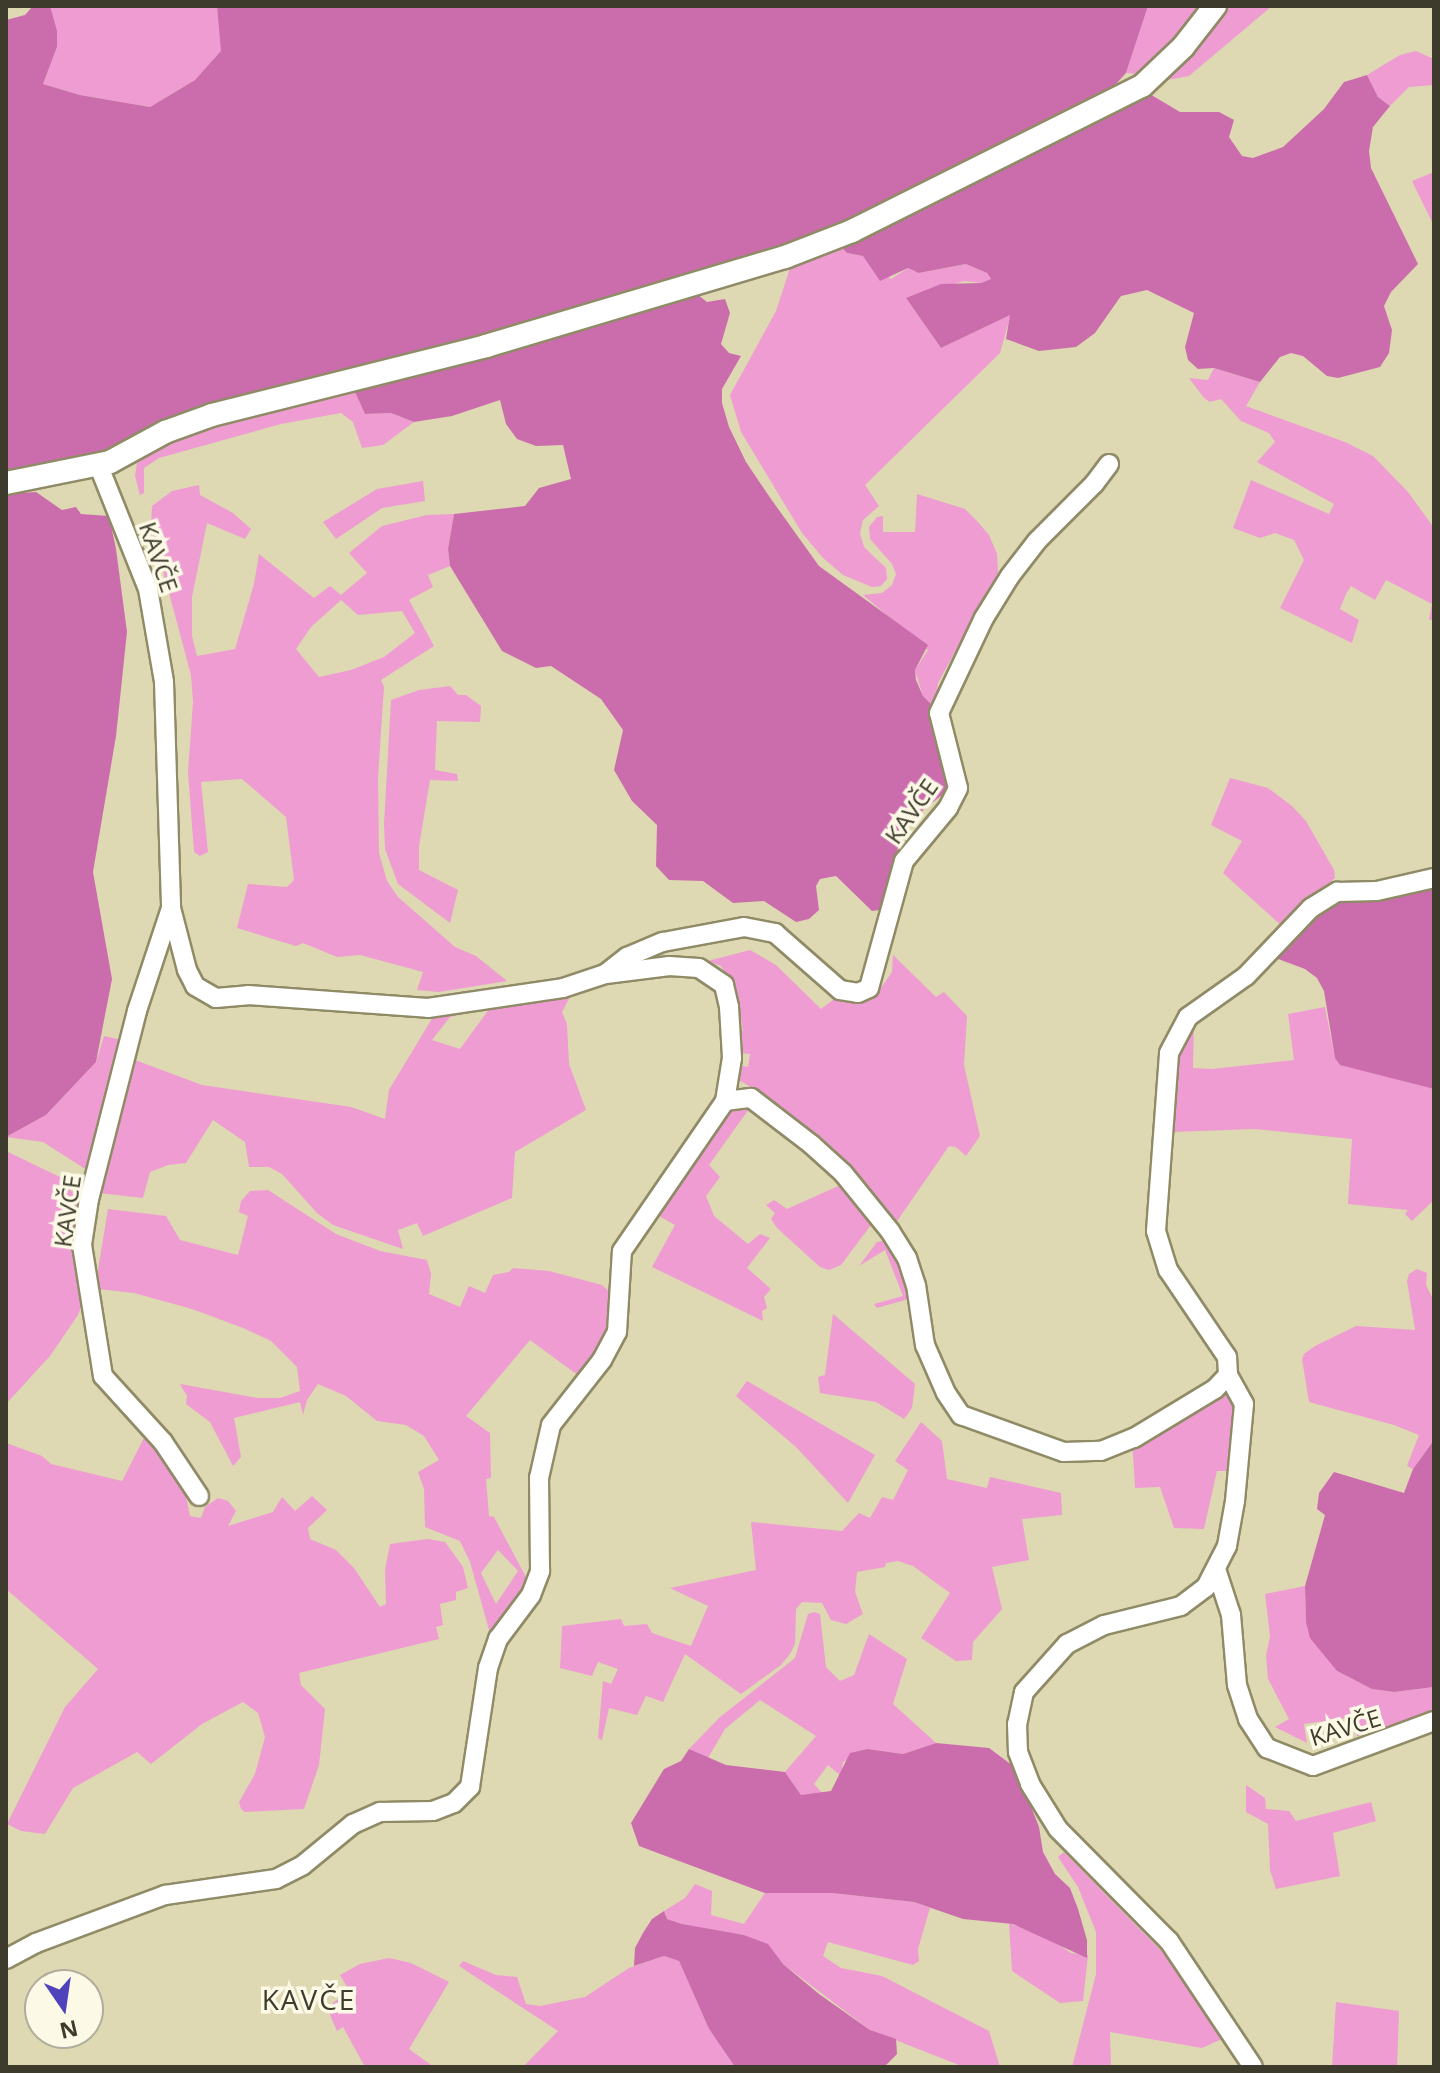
<!DOCTYPE html>
<html>
<head>
<meta charset="utf-8">
<style>
	body { margin:0 }
	#map { position:relative; width:1440px; height:2073px; overflow:hidden; background:#ded9b3; font-family:"Open Sans",sans-serif }
	div>[style] { position:absolute }
	.green>* { inset:0; background:#ee9cd1 }
	.forest>* { inset:0; background:#cb6dac }
	.roads { filter:drop-shadow(2px 0 #908b67) drop-shadow(-2px 0 #908b67) drop-shadow(0 2px #908b67) drop-shadow(0 -2px #908b67) }
	.minor>* { height:18px; margin:-9px; padding:0 9px; transform-origin:9px; border-radius:9px; background:#fff }
	.tertiary>* { height:22px; margin:-11px; padding:0 11px; transform-origin:11px; border-radius:11px; background:#fff }
	span { translate:-50% -50%; white-space:nowrap; text-align:center; line-height:1.15; -webkit-text-stroke:7px #fcf9e6; paint-order:stroke }
	.street-label { font-size:24px; color:#3d3b2c }
	.quarter-label { font-size:28px; color:#3d3b2c; letter-spacing:2px }
	.frame { position:absolute; inset:0; border:8px solid #3d3b2c; pointer-events:none }
	.north { position:absolute; left:24px; top:1969px; width:80px; height:80px; box-sizing:border-box; background:#fcf9e6; border:2px solid #b0ad9c; border-radius:50%; rotate:167deg; font-size:22px; font-weight:700; line-height:32px; text-align:center; color:#3d3b2c }
	.north::after { content:''; display:block; margin:auto; width:28px; height:36px; background:#4e43ba; clip-path:polygon(50% 0,100% 100%,50% 72%,0 100%) }
</style>
</head>
<body>
<div id="map">
	<div class="green">
		<i style="clip-path:polygon(50px 6px,217px 6px,222px 51px,195px 80px,150px 107px,80px 95px,43px 84px,57px 47px)"></i>
		<i style="clip-path:polygon(1148px 6px,1205px 6px,1174px 43px,1139px 74px,1126px 73px)"></i>
		<i style="clip-path:polygon(1227px 6px,1272px 6px,1189px 76px,1167px 80px,1170px 72px,1203px 40px)"></i>
		<i style="clip-path:polygon(1416px 51px,1434px 59px,1434px 85px,1409px 87px,1390px 106px,1378px 97px,1367px 75px,1400px 55px)"></i>
		<i style="clip-path:polygon(1434px 172px,1434px 226px,1412px 181px)"></i>
		<i style="clip-path:polygon(839px 245px,847px 253px,863px 256px,891px 279px,908px 268px,920px 273px,966px 264px,987px 273px,991px 279px,981px 283px,964px 281px,906px 298px,941px 348px,1011px 314px,1000px 353px,865px 485px,879px 506px,863px 520px,860px 533px,864px 547px,886px 568px,887px 579px,881px 586px,872px 587px,843px 575px,823px 558px,802px 533px,741px 432px,730px 395px,776px 311px,792px 262px)"></i>
		<i style="clip-path:polygon(1214px 368px,1260px 382px,1246px 406px,1345px 442px,1373px 456px,1408px 492px,1434px 528px,1434px 621px,1429px 619px,1432px 604px,1386px 580px,1375px 600px,1351px 586px,1346px 594px,1340px 609px,1359px 620px,1352px 643px,1280px 608px,1304px 560px,1294px 540px,1275px 533px,1260px 538px,1233px 528px,1251px 480px,1329px 514px,1334px 504px,1257px 462px,1275px 442px,1269px 433px,1241px 421px,1221px 399px,1210px 402px,1204px 398px,1189px 378px,1208px 380px)"></i>
		<i style="clip-path:polygon(355px 392px,365px 414px,391px 413px,414px 422px,383px 445px,362px 448px,353px 422px,341px 413px,281px 424px,159px 458px,144px 468px,144px 493px,140px 495px,135px 476px,137px 463px,183px 434px)"></i>
		<i style="clip-path:polygon(423px 481px,425px 501px,382px 508px,336px 539px,323px 522px,377px 489px)"></i>
		<i style="clip-path:polygon(evenodd,199px 485px,200px 495px,233px 513px,251px 529px,245px 539px,207px 523px,192px 597px,192px 636px,197px 656px,235px 649px,254px 584px,259px 554px,314px 598px,330px 586px,341px 595px,367px 573px,349px 553px,382px 526px,427px 515px,454px 514px,448px 549px,450px 566px,428px 575px,433px 587px,409px 600px,434px 646px,381px 680px,384px 687px,378px 777px,379px 853px,387px 881px,398px 897px,455px 947px,476px 956px,507px 981px,439px 992px,417px 990px,423px 972px,360px 955px,337px 957px,303px 943px,296px 946px,237px 928px,248px 884px,287px 887px,294px 880px,286px 817px,242px 779px,201px 782px,208px 852px,200px 856px,194px 852px,188px 772px,193px 702px,191px 675px,151px 526px,152px 506px,172px 491px,199px 485px,341px 600px,358px 615px,402px 611px,415px 633px,384px 657px,351px 670px,319px 677px,296px 649px,311px 627px,341px 600px)"></i>
		<i style="clip-path:polygon(917px 494px,965px 509px,978px 522px,989px 535px,997px 554px,998px 573px,938px 683px,935px 708px,923px 696px,915px 670px,928px 650px,863px 595px,882px 593px,892px 585px,896px 574px,892px 564px,870px 539px,869px 527px,877px 517px,883px 516px,883px 532px,915px 532px)"></i>
		<i style="clip-path:polygon(450px 686px,458px 695px,466px 695px,481px 706px,480px 722px,437px 721px,435px 770px,457px 774px,458px 781px,430px 780px,419px 846px,419px 870px,458px 890px,450px 923px,398px 884px,385px 849px,384px 824px,391px 700px,419px 690px)"></i>
		<i style="clip-path:polygon(1230px 778px,1268px 788px,1292px 806px,1306px 821px,1334px 870px,1335px 878px,1303px 905px,1283px 927px,1223px 873px,1242px 841px,1211px 825px)"></i>
		<i style="clip-path:polygon(750px 950px,776px 965px,821px 1009px,838px 996px,858px 1003px,878px 992px,892px 972px,893px 955px,936px 997px,944px 992px,967px 1016px,964px 1065px,980px 1136px,966px 1156px,956px 1147px,949px 1146px,893px 1227px,796px 1122px,772px 1100px,739px 1080px,735px 1064px,748px 1067px,750px 1054px,738px 1053px,738px 1033px,743px 1031px,736px 995px,721px 966px,708px 961px)"></i>
		<i style="clip-path:polygon(evenodd,571px 995px,562px 1012px,567px 1024px,569px 1064px,586px 1110px,515px 1152px,512px 1198px,423px 1236px,417px 1223px,398px 1230px,403px 1249px,333px 1225px,317px 1213px,282px 1174px,269px 1167px,249px 1167px,245px 1142px,213px 1120px,186px 1163px,168px 1165px,150px 1172px,143px 1198px,99px 1193px,135px 1060px,202px 1085px,351px 1107px,385px 1119px,389px 1090px,436px 1012px,571px 995px,490px 1008px,460px 1049px,432px 1040px,450px 1017px,490px 1008px)"></i>
		<i style="clip-path:polygon(1325px 1007px,1335px 1058px,1347px 1066px,1434px 1089px,1434px 1200px,1412px 1221px,1405px 1214px,1408px 1210px,1348px 1204px,1352px 1139px,1255px 1129px,1172px 1132px,1177px 1051px,1194px 1018px,1193px 1068px,1212px 1069px,1294px 1060px,1288px 1014px)"></i>
		<i style="clip-path:polygon(104px 1036px,122px 1040px,90px 1172px,43px 1142px,6px 1137px,46px 1115px,96px 1062px)"></i>
		<i style="clip-path:polygon(754px 1102px,709px 1165px,720px 1177px,706px 1196px,714px 1216px,748px 1244px,760px 1234px,770px 1238px,747px 1268px,771px 1289px,764px 1297px,767px 1308px,762px 1311px,763px 1321px,652px 1267px,675px 1225px,650px 1211px,720px 1112px)"></i>
		<i style="clip-path:polygon(6px 1151px,62px 1178px,84px 1209px,78px 1289px,83px 1301px,78px 1315px,50px 1356px,6px 1404px)"></i>
		<i style="clip-path:polygon(845px 1183px,874px 1221px,841px 1265px,829px 1270px,820px 1267px,777px 1228px,771px 1219px,775px 1213px,766px 1205px,774px 1200px,787px 1209px)"></i>
		<i style="clip-path:polygon(evenodd,268px 1190px,336px 1234px,380px 1251px,427px 1260px,431px 1274px,429px 1294px,460px 1307px,469px 1286px,485px 1293px,493px 1275px,509px 1272px,513px 1268px,549px 1271px,602px 1285px,613px 1295px,614px 1315px,604px 1346px,579px 1376px,530px 1340px,466px 1416px,490px 1433px,491px 1478px,486px 1479px,489px 1516px,494px 1517px,527px 1579px,491px 1637px,470px 1562px,460px 1541px,425px 1527px,424px 1489px,418px 1472px,439px 1460px,424px 1436px,406px 1425px,377px 1421px,346px 1396px,318px 1384px,307px 1400px,303px 1415px,300px 1402px,234px 1418px,241px 1457px,233px 1466px,210px 1422px,186px 1404px,187px 1396px,180px 1384px,258px 1398px,280px 1398px,300px 1391px,297px 1367px,271px 1341px,243px 1328px,192px 1309px,134px 1293px,98px 1289px,97px 1276px,108px 1209px,166px 1216px,180px 1240px,238px 1255px,248px 1216px,239px 1212px,241px 1201px,250px 1191px,268px 1190px,498px 1550px,518px 1571px,496px 1604px,481px 1573px,498px 1550px)"></i>
		<i style="clip-path:polygon(887px 1240px,898px 1254px,912px 1298px,877px 1308px,874px 1304px,903px 1296px,885px 1250px,859px 1266px,877px 1242px)"></i>
		<i style="clip-path:polygon(1417px 1269px,1427px 1273px,1426px 1285px,1434px 1301px,1434px 1440px,1413px 1469px,1407px 1466px,1419px 1435px,1394px 1425px,1309px 1402px,1302px 1359px,1304px 1354px,1315px 1346px,1356px 1326px,1415px 1330px,1407px 1281px,1409px 1274px)"></i>
		<i style="clip-path:polygon(833px 1314px,915px 1384px,912px 1408px,904px 1419px,876px 1402px,820px 1393px,818px 1377px,825px 1375px)"></i>
		<i style="clip-path:polygon(747px 1381px,875px 1455px,848px 1503px,796px 1447px,736px 1396px)"></i>
		<i style="clip-path:polygon(1225px 1388px,1236px 1400px,1229px 1471px,1217px 1471px,1204px 1529px,1174px 1528px,1160px 1487px,1135px 1488px,1132px 1438px)"></i>
		<i style="clip-path:polygon(921px 1422px,942px 1441px,947px 1479px,987px 1488px,990px 1477px,1061px 1493px,1062px 1515px,1022px 1519px,1029px 1560px,992px 1567px,1002px 1609px,973px 1642px,972px 1660px,956px 1661px,921px 1638px,950px 1593px,913px 1566px,898px 1561px,886px 1563px,885px 1567px,857px 1572px,855px 1592px,863px 1614px,846px 1624px,831px 1620px,822px 1603px,802px 1602px,796px 1609px,795px 1644px,790px 1654px,781px 1665px,741px 1694px,685px 1654px,663px 1702px,646px 1696px,637px 1715px,609px 1708px,602px 1740px,598px 1738px,603px 1681px,611px 1684px,618px 1669px,598px 1662px,592px 1676px,560px 1668px,562px 1626px,621px 1619px,624px 1626px,647px 1624px,652px 1633px,691px 1646px,708px 1606px,670px 1588px,756px 1570px,751px 1522px,842px 1531px,859px 1513px,870px 1518px,882px 1497px,893px 1500px,908px 1470px,895px 1461px)"></i>
		<i style="clip-path:polygon(146px 1434px,184px 1487px,190px 1516px,201px 1518px,205px 1507px,218px 1498px,228px 1501px,236px 1511px,228px 1526px,273px 1512px,282px 1497px,295px 1511px,312px 1496px,327px 1510px,308px 1528px,310px 1539px,336px 1550px,354px 1568px,380px 1607px,386px 1604px,385px 1570px,390px 1544px,428px 1539px,445px 1542px,463px 1567px,468px 1588px,456px 1592px,456px 1600px,440px 1604px,443px 1625px,436px 1627px,439px 1639px,299px 1673px,301px 1685px,325px 1709px,319px 1765px,304px 1809px,245px 1812px,241px 1809px,239px 1802px,255px 1774px,265px 1737px,258px 1713px,243px 1702px,202px 1724px,151px 1764px,137px 1752px,73px 1788px,45px 1834px,21px 1831px,7px 1824px,65px 1707px,98px 1669px,6px 1589px,6px 1443px,42px 1456px,51px 1464px,122px 1481px)"></i>
		<i style="clip-path:polygon(1305px 1586px,1306px 1622px,1337px 1671px,1372px 1689px,1394px 1692px,1434px 1687px,1434px 1713px,1357px 1736px,1352px 1717px,1304px 1724px,1307px 1743px,1275px 1727px,1289px 1719px,1268px 1679px,1266px 1656px,1270px 1636px,1265px 1594px)"></i>
		<i style="clip-path:polygon(814px 1612px,820px 1614px,826px 1667px,840px 1681px,854px 1675px,869px 1634px,907px 1659px,893px 1704px,936px 1743px,903px 1754px,868px 1749px,843px 1762px,841px 1776px,828px 1765px,814px 1784px,823px 1794px,801px 1795px,785px 1772px,816px 1736px,760px 1700px,725px 1729px,708px 1758px,689px 1749px,720px 1717px,795px 1658px,808px 1614px)"></i>
		<i style="clip-path:polygon(1246px 1785px,1265px 1798px,1266px 1809px,1289px 1811px,1296px 1821px,1371px 1802px,1376px 1821px,1333px 1833px,1340px 1876px,1276px 1889px,1270px 1870px,1268px 1824px,1246px 1812px)"></i>
		<i style="clip-path:polygon(1064px 1852px,1169px 1959px,1222px 2039px,1202px 2048px,1110px 2032px,1111px 2067px,1072px 2067px,1096px 1974px,1096px 1932px,1078px 1887px,1058px 1857px)"></i>
		<i style="clip-path:polygon(695px 1884px,712px 1891px,711px 1915px,744px 1924px,765px 1893px,832px 1893px,914px 1902px,930px 1908px,918px 1949px,919px 1961px,913px 1965px,828px 1942px,823px 1956px,841px 1968px,882px 1976px,989px 2031px,1000px 2067px,964px 2067px,870px 2030px,783px 1964px,767px 1944px,744px 1935px,698px 1929px,667px 1919px,664px 1911px,685px 1898px)"></i>
		<i style="clip-path:polygon(1009px 1923px,1052px 1940px,1071px 1953px,1088px 1955px,1083px 2001px,1060px 2003px,1012px 1971px)"></i>
		<i style="clip-path:polygon(664px 1956px,679px 1961px,709px 2029px,735px 2067px,523px 2067px,558px 2031px,459px 1966px,463px 1961px,496px 1975px,517px 1977px,526px 2004px,540px 2006px,585px 1997px,629px 1968px)"></i>
		<i style="clip-path:polygon(389px 1958px,411px 1963px,449px 1982px,409px 2049px,434px 2067px,365px 2067px,343px 2027px,337px 2031px,327px 2008px,349px 1990px,340px 1975px,360px 1964px)"></i>
		<i style="clip-path:polygon(1336px 2002px,1399px 2011px,1397px 2067px,1332px 2067px)"></i>
	</div>
	<div class="forest">
		<i style="clip-path:polygon(33px 6px,50px 6px,57px 31px,57px 47px,43px 84px,80px 95px,150px 107px,195px 80px,221px 51px,217px 6px,1148px 6px,1126px 73px,1106px 95px,918px 189px,803px 239px,599px 299px,487px 336px,159px 425px,103px 455px,6px 473px,6px 20px,25px 15px)"></i>
		<i style="clip-path:polygon(1367px 75px,1378px 97px,1390px 106px,1373px 127px,1369px 151px,1371px 168px,1418px 264px,1391px 292px,1384px 306px,1392px 330px,1389px 353px,1380px 367px,1338px 378px,1327px 376px,1303px 356px,1291px 353px,1280px 357px,1260px 382px,1214px 368px,1198px 369px,1188px 360px,1185px 347px,1194px 313px,1147px 290px,1121px 296px,1095px 333px,1076px 347px,1039px 351px,1006px 339px,1010px 315px,941px 348px,906px 298px,941px 284px,981px 283px,991px 279px,987px 273px,966px 264px,919px 273px,908px 268px,880px 281px,863px 256px,847px 253px,839px 245px,1143px 90px,1180px 112px,1219px 112px,1234px 120px,1229px 137px,1242px 156px,1253px 158px,1283px 147px,1324px 109px,1344px 82px)"></i>
		<i style="clip-path:polygon(693px 291px,707px 302px,725px 299px,730px 313px,721px 344px,729px 353px,741px 356px,722px 389px,722px 403px,729px 427px,746px 462px,771px 499px,819px 566px,928px 645px,915px 670px,916px 680px,923px 696px,935px 708px,953px 782px,942px 795px,902px 827px,886px 909px,872px 911px,836px 876px,820px 879px,816px 886px,819px 910px,809px 919px,796px 922px,764px 901px,733px 903px,703px 881px,669px 880px,656px 866px,657px 825px,632px 801px,614px 770px,623px 730px,601px 699px,551px 666px,536px 668px,502px 651px,450px 566px,448px 549px,454px 514px,525px 506px,539px 488px,571px 479px,563px 445px,536px 446px,517px 439px,506px 424px,500px 400px,452px 416px,414px 422px,391px 413px,365px 414px,355px 392px,491px 355px)"></i>
		<i style="clip-path:polygon(36px 492px,62px 510px,76px 507px,81px 514px,109px 516px,116px 549px,127px 632px,116px 736px,93px 872px,112px 979px,96px 1062px,46px 1115px,6px 1137px,6px 494px)"></i>
		<i style="clip-path:polygon(1434px 876px,1434px 1089px,1340px 1065px,1335px 1058px,1324px 991px,1317px 978px,1305px 969px,1270px 956px,1331px 899px)"></i>
		<i style="clip-path:polygon(1434px 1440px,1434px 1687px,1394px 1692px,1372px 1689px,1337px 1671px,1310px 1638px,1306px 1622px,1305px 1586px,1325px 1515px,1317px 1509px,1319px 1493px,1334px 1472px,1404px 1493px,1413px 1469px)"></i>
		<i style="clip-path:polygon(936px 1743px,989px 1748px,1016px 1768px,1039px 1827px,1043px 1852px,1055px 1874px,1070px 1888px,1078px 1909px,1087px 1940px,1087px 1958px,1013px 1924px,963px 1919px,914px 1902px,832px 1893px,765px 1893px,639px 1846px,631px 1823px,664px 1769px,681px 1761px,689px 1749px,726px 1765px,785px 1772px,801px 1795px,831px 1791px,850px 1753px,868px 1749px,903px 1754px)"></i>
		<i style="clip-path:polygon(664px 1911px,667px 1919px,682px 1924px,744px 1935px,768px 1944px,783px 1964px,819px 1994px,870px 2030px,896px 2039px,897px 2054px,884px 2067px,735px 2067px,709px 2029px,679px 1961px,664px 1956px,634px 1966px,635px 1948px,643px 1933px,652px 1919px)"></i>
	</div>
	<div class="roads">
		<div class="minor">
			<i style="left:98px;top:464px;width:135px;rotate:68.2deg"></i>
			<i style="left:148px;top:589px;width:94px;rotate:80.2deg"></i>
			<i style="left:164px;top:682px;width:226px;rotate:88.2deg"></i>
			<i style="left:171px;top:908px;width:64px;rotate:75.5deg"></i>
			<i style="left:187px;top:970px;width:18px;rotate:63deg"></i>
			<i style="left:195px;top:986px;width:24px;rotate:30deg"></i>
			<i style="left:216px;top:998px;width:32px;rotate:-5deg"></i>
			<i style="left:248px;top:995px;width:180px;rotate:4.1deg"></i>
			<i style="left:428px;top:1008px;width:136px;rotate:-8.4deg"></i>
			<i style="left:563px;top:988px;width:44px;rotate:-18.4deg"></i>
			<i style="left:605px;top:974px;width:28px;rotate:-38deg"></i>
			<i style="left:627px;top:957px;width:39px;rotate:-23deg"></i>
			<i style="left:663px;top:942px;width:82px;rotate:-10.5deg"></i>
			<i style="left:744px;top:927px;width:32px;rotate:11deg"></i>
			<i style="left:775px;top:933px;width:86px;rotate:41.2deg"></i>
			<i style="left:840px;top:990px;width:18px;rotate:9deg"></i>
			<i style="left:858px;top:993px;width:12px;rotate:-24deg"></i>
			<i style="left:869px;top:988px;width:132px;rotate:-74.6deg"></i>
			<i style="left:904px;top:861px;width:69px;rotate:-50.3deg"></i>
			<i style="left:948px;top:808px;width:22px;rotate:-63deg"></i>
			<i style="left:958px;top:788px;width:77px;rotate:-104.2deg"></i>
			<i style="left:939px;top:713px;width:105px;rotate:-64.7deg"></i>
			<i style="left:984px;top:618px;width:49px;rotate:-58.2deg"></i>
			<i style="left:1010px;top:576px;width:44px;rotate:-52.4deg"></i>
			<i style="left:1037px;top:541px;width:81px;rotate:-45deg"></i>
			<i style="left:1094px;top:484px;width:25px;rotate:-53deg"></i>
			<i style="left:171px;top:908px;width:108px;rotate:108.3deg"></i>
			<i style="left:137px;top:1011px;width:194px;rotate:104.3deg"></i>
			<i style="left:89px;top:1199px;width:47px;rotate:98.7deg"></i>
			<i style="left:82px;top:1245px;width:133px;rotate:80.9deg"></i>
			<i style="left:103px;top:1376px;width:89px;rotate:47.7deg"></i>
			<i style="left:163px;top:1442px;width:65px;rotate:56.3deg"></i>
			<i style="left:606px;top:974px;width:64px;rotate:-7.2deg"></i>
			<i style="left:669px;top:966px;width:30px;rotate:4deg"></i>
			<i style="left:699px;top:968px;width:30px;rotate:34deg"></i>
			<i style="left:724px;top:985px;width:23px;rotate:77deg"></i>
			<i style="left:729px;top:1007px;width:51px;rotate:86.6deg"></i>
			<i style="left:732px;top:1058px;width:44px;rotate:99.2deg"></i>
			<i style="left:1228px;top:1375px;width:33px;rotate:61deg"></i>
			<i style="left:1244px;top:1404px;width:97px;rotate:95.3deg"></i>
			<i style="left:1235px;top:1501px;width:46px;rotate:100.1deg"></i>
			<i style="left:1227px;top:1546px;width:46px;rotate:117.1deg"></i>
			<i style="left:1206px;top:1587px;width:31px;rotate:143deg"></i>
			<i style="left:1181px;top:1606px;width:79px;rotate:166.1deg"></i>
			<i style="left:1104px;top:1625px;width:42px;rotate:152.8deg"></i>
			<i style="left:1067px;top:1644px;width:64px;rotate:131.9deg"></i>
			<i style="left:1024px;top:1692px;width:33px;rotate:102deg"></i>
			<i style="left:1017px;top:1724px;width:28px;rotate:88deg"></i>
			<i style="left:1018px;top:1752px;width:34px;rotate:69deg"></i>
			<i style="left:1030px;top:1784px;width:53px;rotate:58.1deg"></i>
			<i style="left:1058px;top:1829px;width:158px;rotate:45.3deg"></i>
			<i style="left:1169px;top:1941px;width:151px;rotate:56.3deg"></i>
			<i style="left:1216px;top:1569px;width:48px;rotate:71.9deg"></i>
			<i style="left:1231px;top:1615px;width:70px;rotate:85.1deg"></i>
			<i style="left:1237px;top:1685px;width:36px;rotate:72deg"></i>
			<i style="left:1248px;top:1719px;width:35px;rotate:57deg"></i>
			<i style="left:1267px;top:1748px;width:49px;rotate:21.4deg"></i>
			<i style="left:1313px;top:1766px;width:129px;rotate:-20.4deg"></i>
			<i style="left:6px;top:1959px;width:34px;rotate:-28deg"></i>
			<i style="left:36px;top:1943px;width:138px;rotate:-20.4deg"></i>
			<i style="left:165px;top:1895px;width:112px;rotate:-8.2deg"></i>
			<i style="left:276px;top:1879px;width:30px;rotate:-27deg"></i>
			<i style="left:303px;top:1865px;width:65px;rotate:-39.4deg"></i>
			<i style="left:353px;top:1824px;width:30px;rotate:-24deg"></i>
			<i style="left:380px;top:1812px;width:53px;rotate:-1.1deg"></i>
			<i style="left:433px;top:1811px;width:22px;rotate:-21deg"></i>
			<i style="left:454px;top:1803px;width:23px;rotate:-45deg"></i>
			<i style="left:470px;top:1787px;width:120px;rotate:-81.4deg"></i>
			<i style="left:488px;top:1668px;width:31px;rotate:-71deg"></i>
			<i style="left:498px;top:1639px;width:55px;rotate:-53.1deg"></i>
			<i style="left:531px;top:1595px;width:26px;rotate:-69deg"></i>
			<i style="left:540px;top:1571px;width:93px;rotate:-90.6deg"></i>
			<i style="left:539px;top:1478px;width:54px;rotate:-77.2deg"></i>
			<i style="left:551px;top:1425px;width:83px;rotate:-51.9deg"></i>
			<i style="left:602px;top:1360px;width:32px;rotate:-62deg"></i>
			<i style="left:617px;top:1332px;width:81px;rotate:-86.5deg"></i>
			<i style="left:622px;top:1251px;width:182px;rotate:-55.5deg"></i>
			<i style="left:725px;top:1101px;width:26px;rotate:-7deg"></i>
			<i style="left:751px;top:1098px;width:77px;rotate:37.6deg"></i>
			<i style="left:812px;top:1145px;width:42px;rotate:42.1deg"></i>
			<i style="left:843px;top:1173px;width:75px;rotate:51deg"></i>
			<i style="left:890px;top:1231px;width:32px;rotate:58deg"></i>
			<i style="left:907px;top:1258px;width:28px;rotate:72deg"></i>
			<i style="left:916px;top:1285px;width:61px;rotate:81.5deg"></i>
			<i style="left:925px;top:1345px;width:52px;rotate:66.4deg"></i>
			<i style="left:946px;top:1393px;width:27px;rotate:56deg"></i>
			<i style="left:961px;top:1415px;width:109px;rotate:19.8deg"></i>
			<i style="left:1064px;top:1452px;width:37px;rotate:-2deg"></i>
			<i style="left:1101px;top:1451px;width:35px;rotate:-22deg"></i>
			<i style="left:1134px;top:1438px;width:95px;rotate:-31.2deg"></i>
			<i style="left:1215px;top:1389px;width:19px;rotate:-47deg"></i>
			<i style="left:1228px;top:1375px;width:18px;rotate:-93deg"></i>
			<i style="left:1227px;top:1357px;width:105px;rotate:-124.1deg"></i>
			<i style="left:1168px;top:1270px;width:41px;rotate:-107.1deg"></i>
			<i style="left:1156px;top:1231px;width:178px;rotate:-85.8deg"></i>
			<i style="left:1169px;top:1053px;width:41px;rotate:-62.2deg"></i>
			<i style="left:1188px;top:1017px;width:71px;rotate:-35.3deg"></i>
			<i style="left:1246px;top:976px;width:94px;rotate:-46.3deg"></i>
			<i style="left:1311px;top:908px;width:31px;rotate:-32deg"></i>
			<i style="left:1337px;top:892px;width:40px;rotate:-1.4deg"></i>
			<i style="left:1377px;top:891px;width:58px;rotate:-12.8deg"></i>
		</div>
		<div class="tertiary">
			<i style="left:6px;top:483px;width:106px;rotate:-11.4deg"></i>
			<i style="left:110px;top:462px;width:63px;rotate:-28.6deg"></i>
			<i style="left:165px;top:432px;width:50px;rotate:-19.9deg"></i>
			<i style="left:212px;top:415px;width:283px;rotate:-14.1deg"></i>
			<i style="left:486px;top:346px;width:312px;rotate:-16.6deg"></i>
			<i style="left:785px;top:257px;width:72px;rotate:-21.2deg"></i>
			<i style="left:852px;top:231px;width:324px;rotate:-26.6deg"></i>
			<i style="left:1142px;top:86px;width:57px;rotate:-43.6deg"></i>
			<i style="left:1183px;top:47px;width:52px;rotate:-52deg"></i>
		</div>
	</div>
	<div class="street-label">
		<span style="left:159px;top:557px;rotate:71deg">KAVČE</span>
		<span style="left:911px;top:811px;rotate:-55deg">KAVČE</span>
		<span style="left:67px;top:1211px;rotate:-82deg">KAVČE</span>
		<span style="left:1345px;top:1727px;rotate:-17deg">KAVČE</span>
	</div>
	<div class="quarter-label">
		<span style="left:309px;top:1999px">KAVČE</span>
	</div>
	<div class="frame"></div>
	<div class="north">N</div>
</div>
</body>
</html>
